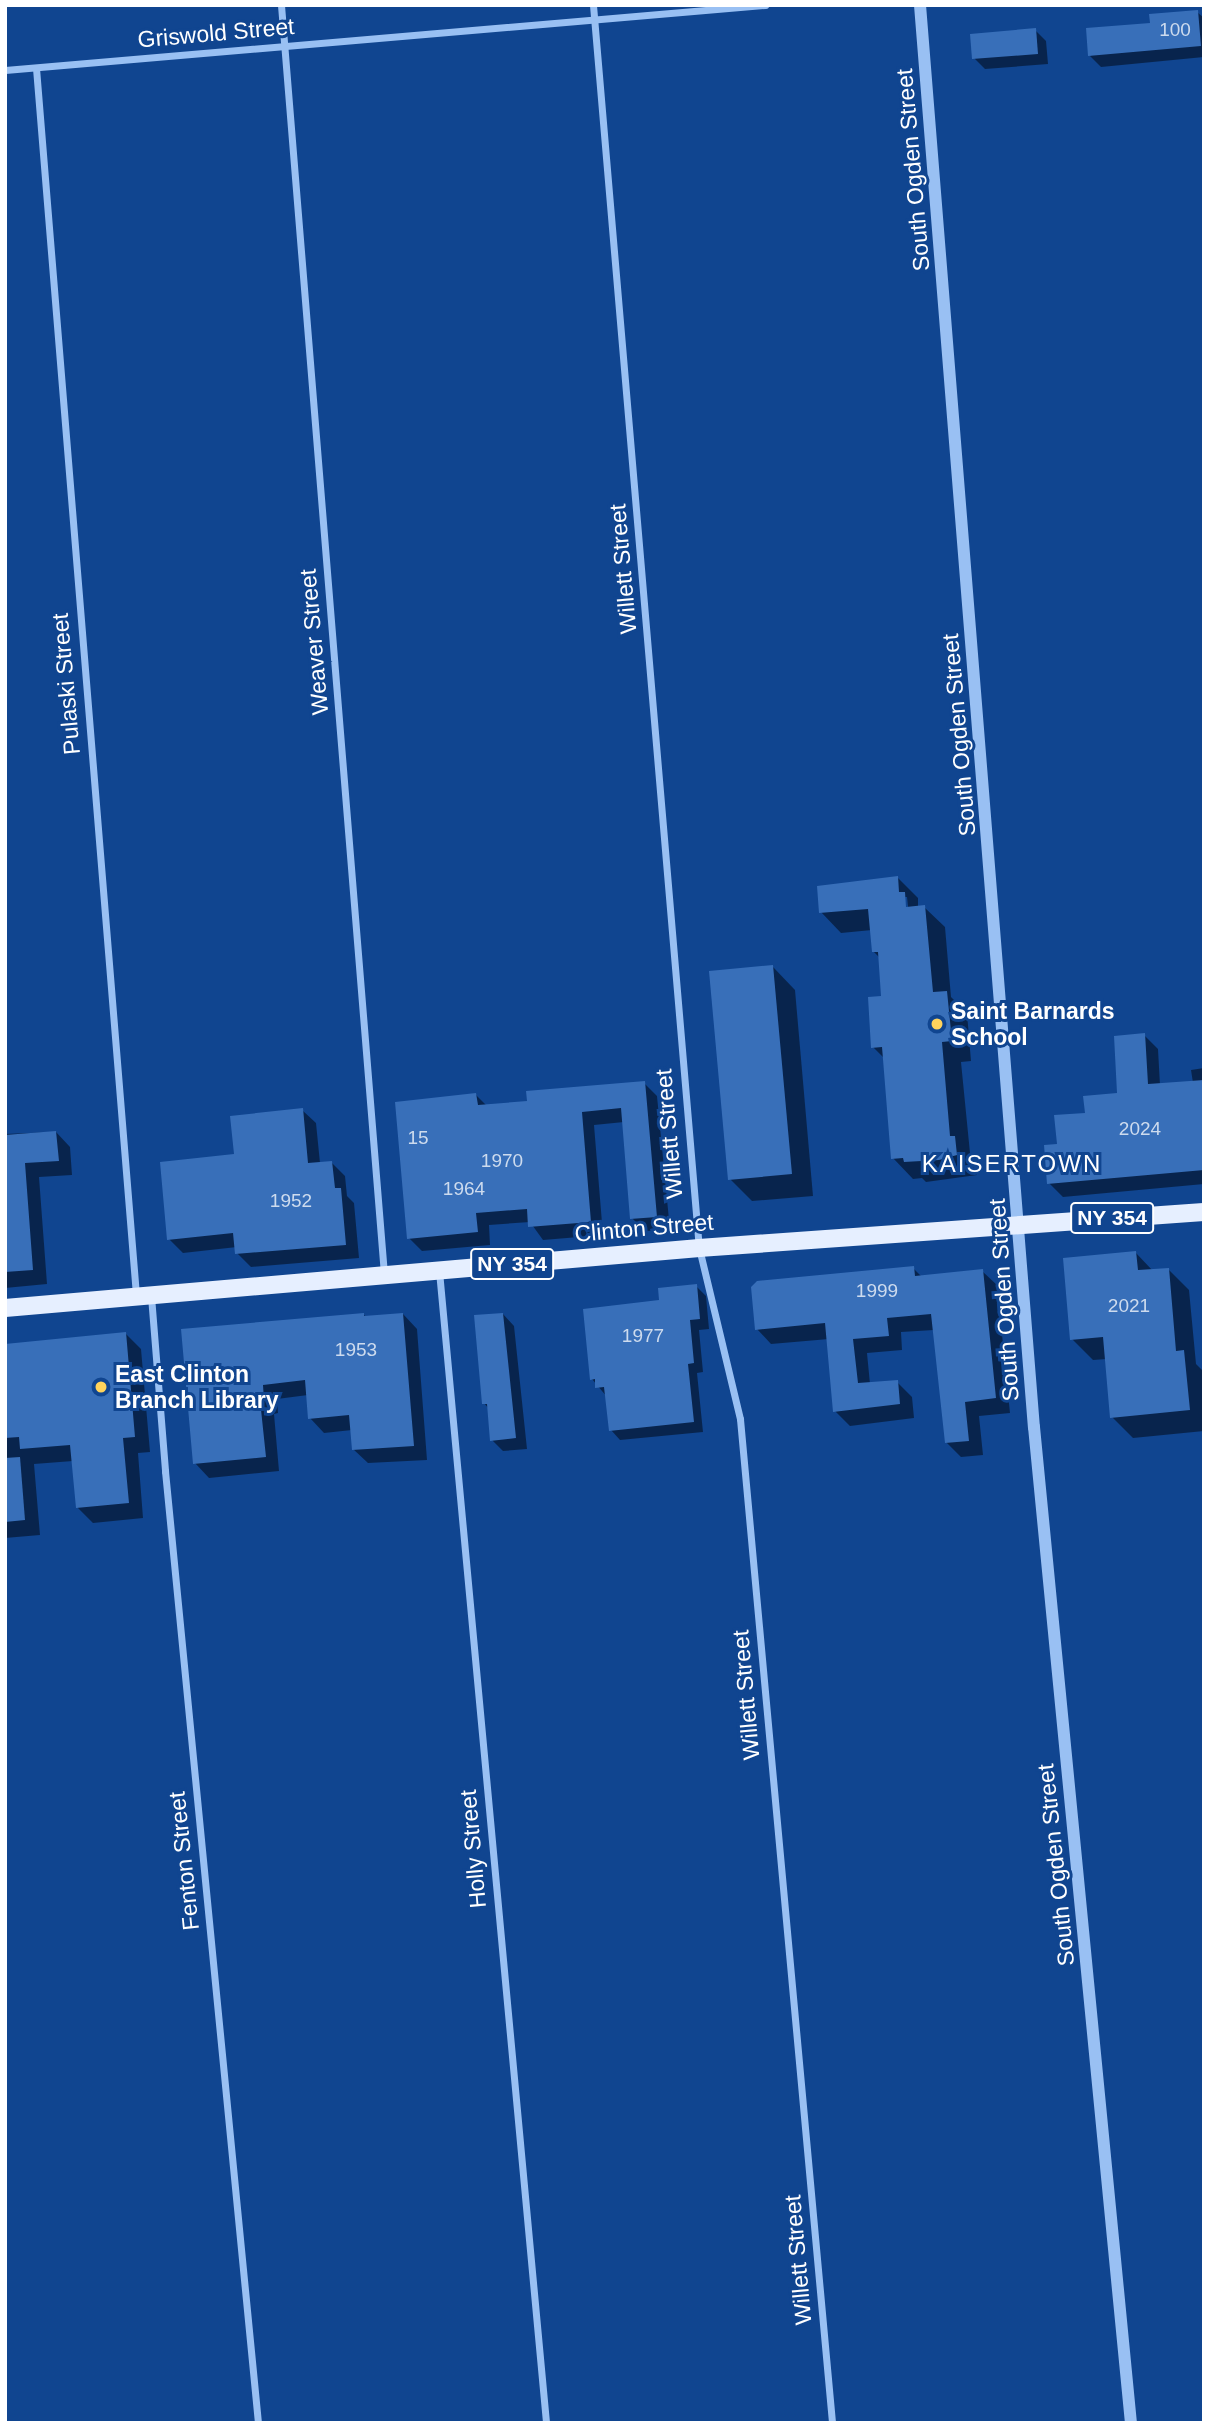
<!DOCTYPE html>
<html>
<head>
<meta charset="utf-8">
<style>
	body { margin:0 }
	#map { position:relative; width:1209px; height:2428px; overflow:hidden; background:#104590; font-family:Helvetica,sans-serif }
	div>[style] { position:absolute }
	.shadow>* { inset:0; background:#0007 }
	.building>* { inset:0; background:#386fb9 }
	.minor>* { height:7px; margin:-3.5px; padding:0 3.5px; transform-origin:3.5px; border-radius:3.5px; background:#99c0f3 }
	.tertiary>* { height:12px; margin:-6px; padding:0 6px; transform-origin:6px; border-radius:6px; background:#99c0f3 }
	.primary>* { height:18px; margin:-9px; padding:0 9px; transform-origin:9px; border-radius:9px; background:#e6efff }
	.dots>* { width:19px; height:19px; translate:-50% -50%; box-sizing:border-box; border:4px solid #104590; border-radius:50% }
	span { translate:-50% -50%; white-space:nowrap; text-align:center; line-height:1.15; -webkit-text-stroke:6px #104590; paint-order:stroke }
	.number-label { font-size:19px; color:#cddbee }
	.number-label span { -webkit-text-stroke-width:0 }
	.shield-label span { padding:2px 5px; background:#104590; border:2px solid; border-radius:5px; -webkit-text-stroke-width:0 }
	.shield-label { font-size:21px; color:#fff; font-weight:700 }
	.street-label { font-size:23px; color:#fff }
	.poi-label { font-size:23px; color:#fff; font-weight:700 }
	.left { translate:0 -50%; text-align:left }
	.neighbourhood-label { font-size:24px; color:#fff; letter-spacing:2px }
	.frame { position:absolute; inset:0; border:7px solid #fff; pointer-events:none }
</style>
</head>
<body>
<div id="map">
	<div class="shadow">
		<i style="clip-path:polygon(1197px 12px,1204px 18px,1204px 57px,1101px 67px,1090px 56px,1152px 24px)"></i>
		<i style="clip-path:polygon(1035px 30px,1046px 41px,1048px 64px,985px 69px,974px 58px)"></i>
		<i style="clip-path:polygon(evenodd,897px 877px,918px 898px,918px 907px,924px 907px,945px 927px,951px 997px,967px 1013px,971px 1061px,961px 1062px,970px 1153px,975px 1158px,977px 1175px,926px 1182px,922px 1178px,913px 1179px,893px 1158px,885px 1059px,873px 1047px,883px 998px,880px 958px,873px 951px,872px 930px,841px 933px,821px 912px,897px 877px,904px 897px,907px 897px,909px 915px,905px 916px,904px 897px)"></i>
		<i style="clip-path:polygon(773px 967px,795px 990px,813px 1196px,752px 1201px,730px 1179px)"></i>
		<i style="clip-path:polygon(1144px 1035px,1158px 1049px,1160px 1085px,1193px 1083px,1191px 1070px,1204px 1068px,1204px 1184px,1063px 1197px,1049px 1183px,1059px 1145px,1087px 1114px,1120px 1094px)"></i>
		<i style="clip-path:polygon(644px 1083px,657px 1096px,670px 1230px,645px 1231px,632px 1218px,624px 1122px,594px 1125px,603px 1235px,543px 1240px,530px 1222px,489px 1225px,490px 1245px,422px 1251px,409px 1238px,476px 1095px,487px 1106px,529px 1103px)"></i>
		<i style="clip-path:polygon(302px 1110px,316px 1123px,320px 1163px,331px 1162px,345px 1176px,347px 1196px,354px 1203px,359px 1258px,251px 1267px,237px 1253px,237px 1247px,183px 1253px,169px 1239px,236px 1156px)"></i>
		<i style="clip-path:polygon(56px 1132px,70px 1147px,72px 1175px,39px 1177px,47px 1284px,5px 1288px,5px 1134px)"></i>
		<i style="clip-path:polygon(1136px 1253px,1153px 1271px,1168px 1269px,1189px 1290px,1196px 1364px,1204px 1372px,1204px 1431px,1133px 1438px,1112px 1417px,1107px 1359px,1093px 1360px,1072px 1339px)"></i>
		<i style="clip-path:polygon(913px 1268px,922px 1277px,982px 1271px,997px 1285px,1010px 1413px,979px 1416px,983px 1455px,961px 1457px,946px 1442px,934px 1330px,901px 1332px,902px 1350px,867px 1353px,870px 1384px,897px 1382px,912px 1397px,914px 1418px,850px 1426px,835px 1411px,829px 1339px,771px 1344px,757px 1329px)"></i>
		<i style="clip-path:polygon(696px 1286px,706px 1296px,709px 1329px,699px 1330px,703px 1372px,697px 1373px,703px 1432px,620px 1440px,611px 1430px,607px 1397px,592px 1379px,661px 1302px)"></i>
		<i style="clip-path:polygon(363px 1314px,366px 1317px,403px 1314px,417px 1329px,427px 1460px,368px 1463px,353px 1449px,352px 1430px,324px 1433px,310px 1418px,308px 1395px,277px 1399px,278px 1413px,274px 1414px,279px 1471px,209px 1478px,195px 1463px,183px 1331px)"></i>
		<i style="clip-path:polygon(503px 1314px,514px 1326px,527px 1449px,503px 1451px,492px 1440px,489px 1409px,484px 1403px)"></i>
		<i style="clip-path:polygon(126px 1334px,141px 1349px,150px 1452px,138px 1453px,143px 1518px,93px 1523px,78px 1508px,73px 1461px,34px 1464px,40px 1535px,5px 1538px,5px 1347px)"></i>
	</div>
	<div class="building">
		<i style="clip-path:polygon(1198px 10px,1201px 46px,1088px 56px,1086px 28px,1150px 23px,1149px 14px)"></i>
		<i style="clip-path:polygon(1036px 28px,1038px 54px,972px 59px,970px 34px)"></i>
		<i style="clip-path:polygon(898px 876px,899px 892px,905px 892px,906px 907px,925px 905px,933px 992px,947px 991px,952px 1041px,942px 1042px,950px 1136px,955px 1136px,957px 1155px,939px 1160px,904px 1162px,903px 1158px,891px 1159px,882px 1047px,871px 1048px,868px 997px,881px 996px,878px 952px,872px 952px,868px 909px,819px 913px,817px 886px)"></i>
		<i style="clip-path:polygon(773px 965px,792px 1174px,728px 1180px,709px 971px)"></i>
		<i style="clip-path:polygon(1145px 1033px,1148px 1084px,1204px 1080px,1204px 1170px,1047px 1184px,1044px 1145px,1057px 1144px,1054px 1115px,1085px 1113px,1083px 1096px,1117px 1093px,1114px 1036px)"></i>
		<i style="clip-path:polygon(645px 1081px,657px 1217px,630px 1219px,621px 1108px,582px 1112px,591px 1222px,528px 1227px,527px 1209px,476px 1213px,478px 1232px,407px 1239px,395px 1102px,476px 1093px,478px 1105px,527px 1101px,526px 1091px)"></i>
		<i style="clip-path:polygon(303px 1108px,308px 1163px,332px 1161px,335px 1188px,341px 1188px,346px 1245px,235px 1254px,233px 1233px,167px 1240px,160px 1162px,234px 1154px,230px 1116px)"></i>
		<i style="clip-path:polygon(56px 1131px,59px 1161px,25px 1163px,33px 1270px,5px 1272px,5px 1135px)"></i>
		<i style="clip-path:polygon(1136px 1251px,1138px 1270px,1169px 1268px,1176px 1351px,1184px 1350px,1190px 1410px,1110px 1418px,1103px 1337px,1070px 1340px,1063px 1258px)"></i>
		<i style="clip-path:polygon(914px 1266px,915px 1276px,983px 1269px,996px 1398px,965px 1402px,969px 1441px,945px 1443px,931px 1314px,887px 1318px,889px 1336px,853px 1339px,858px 1383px,898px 1380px,900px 1404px,833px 1412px,825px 1323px,755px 1330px,751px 1287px,757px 1281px)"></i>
		<i style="clip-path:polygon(697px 1284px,700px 1319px,690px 1320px,694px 1363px,688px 1364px,694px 1422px,609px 1431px,604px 1387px,595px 1388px,595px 1379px,590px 1380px,583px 1309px,659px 1300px,658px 1288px)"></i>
		<i style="clip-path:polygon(364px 1313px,364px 1316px,403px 1313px,414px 1446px,352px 1450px,349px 1415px,308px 1419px,305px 1380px,263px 1385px,264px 1400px,260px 1400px,266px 1457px,193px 1464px,181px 1329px)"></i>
		<i style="clip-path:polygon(503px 1313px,516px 1438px,490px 1441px,487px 1404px,482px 1404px,474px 1315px)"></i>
		<i style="clip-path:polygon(126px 1332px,135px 1437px,123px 1438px,129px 1503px,76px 1508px,70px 1445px,20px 1449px,19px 1437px,5px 1438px,5px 1344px)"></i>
		<i style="clip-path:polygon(20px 1457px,25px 1520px,5px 1522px,5px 1458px)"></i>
	</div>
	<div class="minor">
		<i style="left:281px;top:5px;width:1274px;rotate:85.36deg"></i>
		<i style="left:593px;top:5px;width:1248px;rotate:85.13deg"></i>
		<i style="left:699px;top:1248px;width:176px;rotate:76.5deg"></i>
		<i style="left:740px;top:1419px;width:1008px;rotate:84.76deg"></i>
		<i style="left:36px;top:68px;width:1232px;rotate:85.34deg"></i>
		<i style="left:5px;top:70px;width:763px;rotate:-4.89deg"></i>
		<i style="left:439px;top:1271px;width:1157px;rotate:84.69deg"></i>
		<i style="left:151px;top:1296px;width:176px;rotate:85.4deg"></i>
		<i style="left:165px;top:1471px;width:957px;rotate:84.42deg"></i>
	</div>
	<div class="tertiary">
		<i style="left:920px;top:5px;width:1427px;rotate:85.42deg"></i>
		<i style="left:1034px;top:1427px;width:1001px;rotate:84.44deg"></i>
	</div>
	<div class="primary">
		<i style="left:5px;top:1308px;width:697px;rotate:-4.94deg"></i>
		<i style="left:699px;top:1248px;width:506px;rotate:-4.08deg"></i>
	</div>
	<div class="dots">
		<i style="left:937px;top:1024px;background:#ffd35c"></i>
		<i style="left:101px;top:1387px;background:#ffd35c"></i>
	</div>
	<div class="number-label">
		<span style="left:1175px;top:30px">100</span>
		<span style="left:1140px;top:1129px">2024</span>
		<span style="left:418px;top:1138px">15</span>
		<span style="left:502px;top:1161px">1970</span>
		<span style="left:464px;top:1189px">1964</span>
		<span style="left:291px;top:1201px">1952</span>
		<span style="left:877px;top:1291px">1999</span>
		<span style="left:1129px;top:1306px">2021</span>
		<span style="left:643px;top:1336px">1977</span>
		<span style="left:356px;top:1350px">1953</span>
	</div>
	<div class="shield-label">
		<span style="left:1112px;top:1218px">NY 354</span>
		<span style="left:512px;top:1264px">NY 354</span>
	</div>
	<div class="street-label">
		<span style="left:216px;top:33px;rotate:-5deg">Griswold Street</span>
		<span style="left:913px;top:170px;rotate:-95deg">South Ogden Street</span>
		<span style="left:623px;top:569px;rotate:-95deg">Willett Street</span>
		<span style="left:314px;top:642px;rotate:-95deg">Weaver Street</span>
		<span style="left:66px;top:684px;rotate:-95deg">Pulaski Street</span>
		<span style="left:959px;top:735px;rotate:-95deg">South Ogden Street</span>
		<span style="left:669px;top:1134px;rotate:-95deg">Willett Street</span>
		<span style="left:644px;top:1228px;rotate:-5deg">Clinton Street</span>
		<span style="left:1004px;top:1300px;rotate:-94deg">South Ogden Street</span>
		<span style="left:746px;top:1695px;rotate:-95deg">Willett Street</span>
		<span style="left:473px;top:1849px;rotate:-95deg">Holly Street</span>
		<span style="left:184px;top:1861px;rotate:-96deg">Fenton Street</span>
		<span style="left:1056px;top:1865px;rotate:-96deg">South Ogden Street</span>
		<span style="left:798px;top:2260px;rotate:-95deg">Willett Street</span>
	</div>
	<div class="poi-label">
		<span class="left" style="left:951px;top:1024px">Saint Barnards<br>School</span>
		<span class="left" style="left:115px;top:1387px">East Clinton<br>Branch Library</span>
	</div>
	<div class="neighbourhood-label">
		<span style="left:1012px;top:1164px">KAISERTOWN</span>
	</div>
	<div class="frame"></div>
</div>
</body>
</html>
